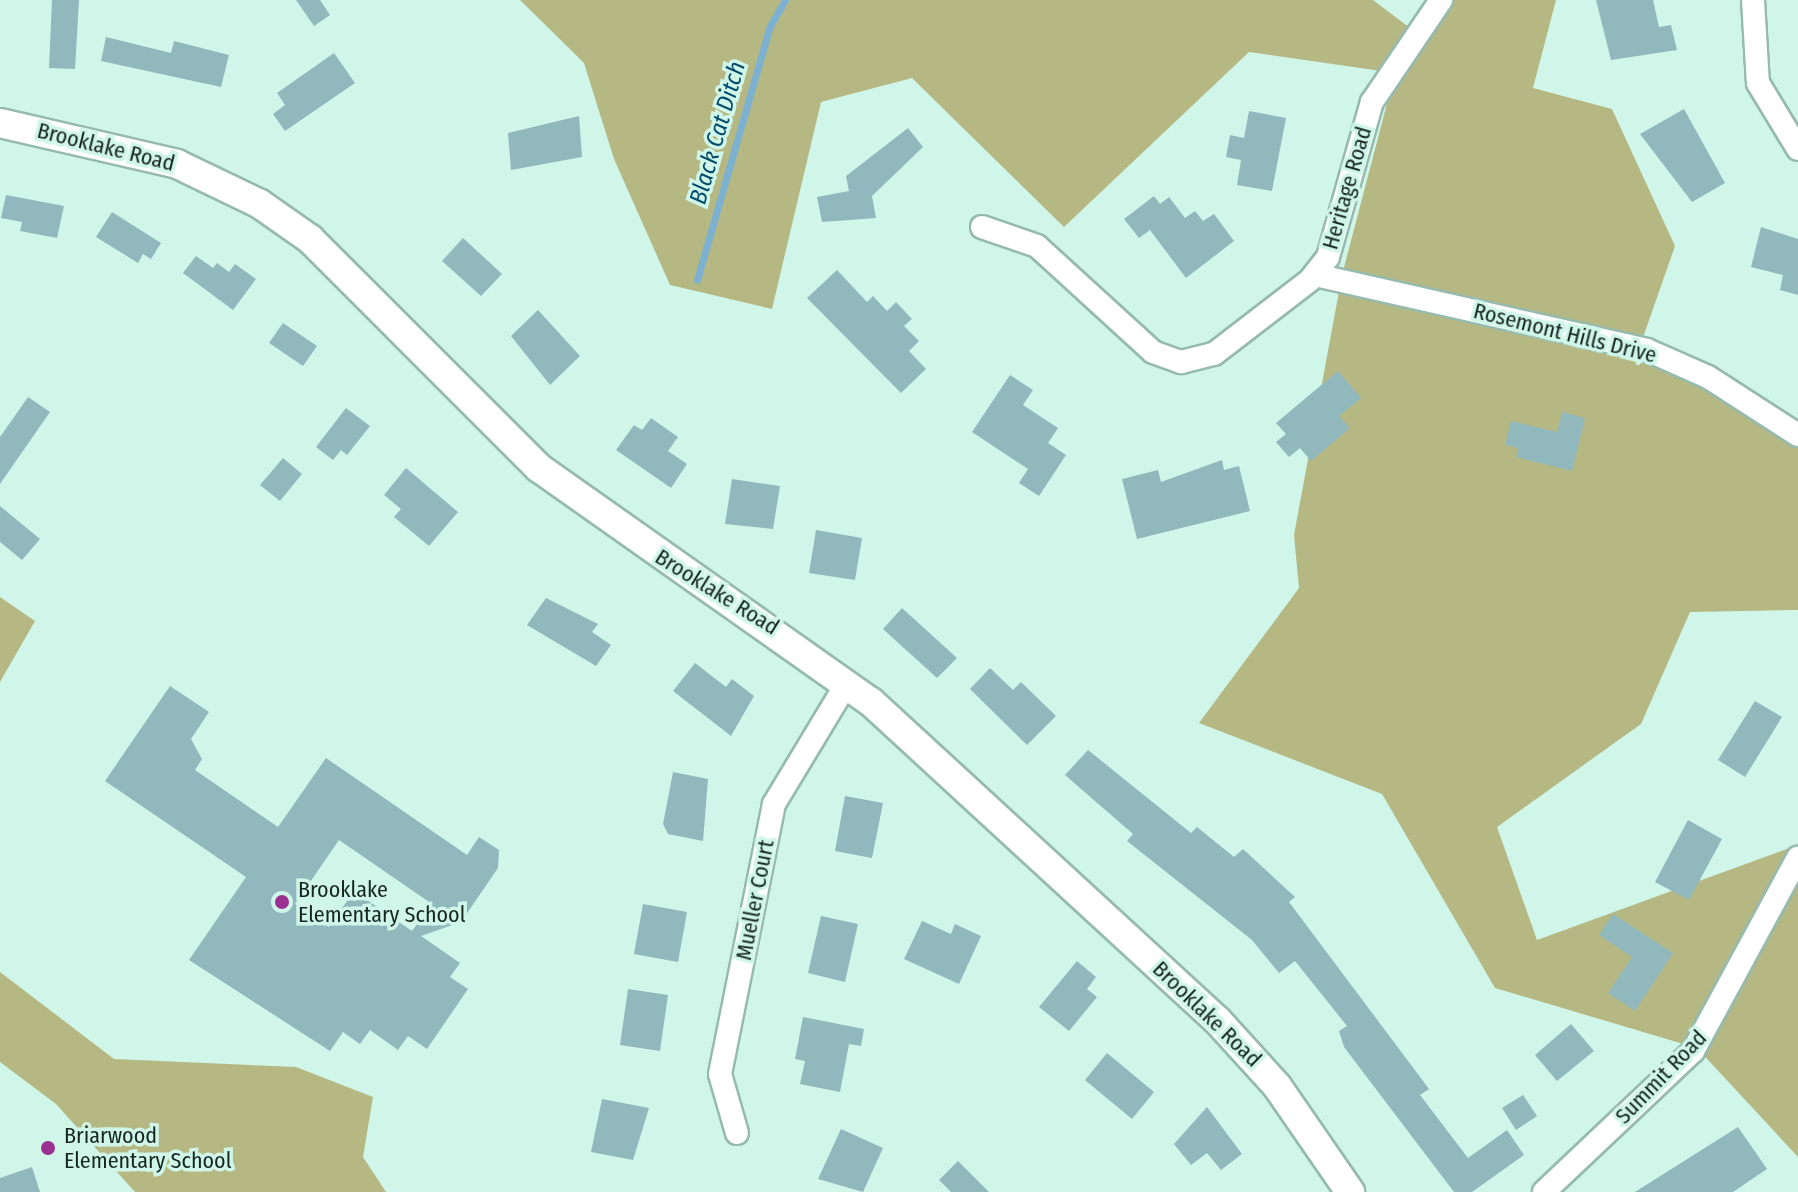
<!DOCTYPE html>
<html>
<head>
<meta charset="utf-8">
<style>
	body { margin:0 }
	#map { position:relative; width:1798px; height:1192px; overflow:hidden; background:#d0f6ea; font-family:"Fira Sans Condensed",sans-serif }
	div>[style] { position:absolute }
	.forest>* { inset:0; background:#b5b882 }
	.stream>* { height:7px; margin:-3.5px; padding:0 3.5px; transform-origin:3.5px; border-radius:3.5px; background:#7cb1d1 }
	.building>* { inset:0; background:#91b8bc }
	.roads { filter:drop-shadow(2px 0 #96baae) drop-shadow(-2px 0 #96baae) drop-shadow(0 2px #96baae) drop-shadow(0 -2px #96baae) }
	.minor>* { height:22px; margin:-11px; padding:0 11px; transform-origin:11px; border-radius:11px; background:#fff }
	.tertiary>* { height:28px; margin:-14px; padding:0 14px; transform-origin:14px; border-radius:14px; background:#fff }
	.dots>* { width:22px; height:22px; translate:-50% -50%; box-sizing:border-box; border:4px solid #d0f6ea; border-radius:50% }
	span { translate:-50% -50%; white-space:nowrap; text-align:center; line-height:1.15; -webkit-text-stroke:7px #d0f6ea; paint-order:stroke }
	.street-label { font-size:22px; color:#172521 }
	.poi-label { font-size:22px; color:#172521 }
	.left { translate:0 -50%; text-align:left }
	.water-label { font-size:24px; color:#044b6b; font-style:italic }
</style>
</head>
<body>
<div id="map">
	<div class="forest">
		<i style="clip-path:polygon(520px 0,1373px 0,1418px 34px,1440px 0,1556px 0,1533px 88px,1612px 109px,1675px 246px,1640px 346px,1798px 436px,1798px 610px,1690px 612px,1641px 724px,1497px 827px,1537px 940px,1798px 845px,1798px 1157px,1697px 1048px,1495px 988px,1382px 794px,1199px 723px,1299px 588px,1294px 535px,1342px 275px,1395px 73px,1249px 52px,1064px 227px,912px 78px,821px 102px,772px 309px,670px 285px,614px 159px,584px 63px)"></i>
		<i style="clip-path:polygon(0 597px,35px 621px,0 682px)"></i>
		<i style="clip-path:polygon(0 972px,114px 1059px,296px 1067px,373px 1097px,363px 1157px,386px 1192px,135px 1192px,56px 1104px,0 1062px)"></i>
	</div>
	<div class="stream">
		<i style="left:697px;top:280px;width:264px;rotate:-74deg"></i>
		<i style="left:770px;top:26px;width:30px;rotate:-60deg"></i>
	</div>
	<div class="building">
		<i style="clip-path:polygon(52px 0,79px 0,75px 69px,49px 68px)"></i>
		<i style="clip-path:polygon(296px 0,320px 0,330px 15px,314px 26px)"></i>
		<i style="clip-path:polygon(1596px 0,1653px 0,1659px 27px,1671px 25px,1677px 50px,1611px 60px)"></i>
		<i style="clip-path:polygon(106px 37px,171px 53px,174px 41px,229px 55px,221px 87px,101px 61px)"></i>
		<i style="clip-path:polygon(334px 53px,355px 83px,285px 131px,273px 114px,285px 105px,277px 93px)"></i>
		<i style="clip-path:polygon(1684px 109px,1725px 183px,1692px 202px,1640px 134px)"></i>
		<i style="clip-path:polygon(1249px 111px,1286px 118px,1272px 191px,1237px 185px,1241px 160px,1226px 157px,1230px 135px,1244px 138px)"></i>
		<i style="clip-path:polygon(579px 116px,582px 157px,511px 170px,508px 133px)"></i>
		<i style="clip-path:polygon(908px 128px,923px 147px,872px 196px,876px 218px,822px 222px,817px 197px,849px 191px,846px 176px)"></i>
		<i style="clip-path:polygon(6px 195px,64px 206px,57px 238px,20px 231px,22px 222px,1px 218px)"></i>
		<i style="clip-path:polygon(1154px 196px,1160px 204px,1169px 197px,1185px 218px,1195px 211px,1203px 221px,1214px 214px,1234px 241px,1186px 278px,1150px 230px,1139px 238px,1124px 219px)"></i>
		<i style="clip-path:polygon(112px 212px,161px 243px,151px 259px,143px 254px,138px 263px,96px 237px)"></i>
		<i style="clip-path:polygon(1761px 227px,1798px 239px,1798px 295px,1780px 290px,1783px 275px,1751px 267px)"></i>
		<i style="clip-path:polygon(463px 238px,502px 274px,481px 296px,442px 261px)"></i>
		<i style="clip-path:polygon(196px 256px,213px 268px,217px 263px,229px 272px,235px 264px,256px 279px,233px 310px,183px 273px)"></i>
		<i style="clip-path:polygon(837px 270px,867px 302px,873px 296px,887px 311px,896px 302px,912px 319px,904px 326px,919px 341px,909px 351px,926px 369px,901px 393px,807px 298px)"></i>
		<i style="clip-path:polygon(538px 310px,580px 356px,550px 385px,511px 336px)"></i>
		<i style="clip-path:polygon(283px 323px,317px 346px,303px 366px,269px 343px)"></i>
		<i style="clip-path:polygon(1338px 371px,1361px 398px,1339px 416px,1350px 428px,1311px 461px,1300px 448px,1289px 457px,1276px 442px,1286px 434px,1276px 423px)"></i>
		<i style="clip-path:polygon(1010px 375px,1033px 390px,1023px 405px,1058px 428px,1048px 443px,1066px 455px,1039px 496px,1019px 483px,1028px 469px,972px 432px)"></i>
		<i style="clip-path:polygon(28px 397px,50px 412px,0 484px,0 437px)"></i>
		<i style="clip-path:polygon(346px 408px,370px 426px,347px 455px,341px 450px,333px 460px,316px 447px)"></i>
		<i style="clip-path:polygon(1562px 412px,1585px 418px,1572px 471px,1516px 457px,1518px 448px,1505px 445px,1511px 421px,1557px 432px)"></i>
		<i style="clip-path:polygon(651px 418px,678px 437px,668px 451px,687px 464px,671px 488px,616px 450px,634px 425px,642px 430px)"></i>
		<i style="clip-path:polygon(283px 458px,302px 474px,280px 501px,260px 485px)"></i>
		<i style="clip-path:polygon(1222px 460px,1224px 470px,1239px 466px,1250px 511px,1137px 539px,1122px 479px,1158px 470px,1161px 482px)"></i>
		<i style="clip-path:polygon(406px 468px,458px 512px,429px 546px,394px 517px,401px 509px,384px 495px)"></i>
		<i style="clip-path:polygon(732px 479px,780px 486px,773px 529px,725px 524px)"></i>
		<i style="clip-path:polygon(0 506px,40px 539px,22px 560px,0 542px)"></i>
		<i style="clip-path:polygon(816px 530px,862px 538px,855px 580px,809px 573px)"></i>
		<i style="clip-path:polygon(546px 598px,598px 624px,592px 632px,611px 645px,596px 666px,527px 625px)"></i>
		<i style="clip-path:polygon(902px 608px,957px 658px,937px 678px,883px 629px)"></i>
		<i style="clip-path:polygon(695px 663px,726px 687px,732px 679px,754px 696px,731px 736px,673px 691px)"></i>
		<i style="clip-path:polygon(990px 668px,1013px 690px,1021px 682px,1056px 716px,1027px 745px,970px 689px)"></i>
		<i style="clip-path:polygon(evenodd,170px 686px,209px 712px,191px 739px,202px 759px,195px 770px,278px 827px,326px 758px,467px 855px,479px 837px,499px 850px,498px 868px,461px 922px,421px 936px,460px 963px,450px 977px,468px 989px,427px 1049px,408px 1036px,398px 1050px,370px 1030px,360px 1044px,343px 1032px,330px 1051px,189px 960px,246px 877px,105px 781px,170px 686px,339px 840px,432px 904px,412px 931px,354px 891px,329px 927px,295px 904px,339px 840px)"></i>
		<i style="clip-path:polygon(1755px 701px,1782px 717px,1745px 777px,1718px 760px)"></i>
		<i style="clip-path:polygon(1088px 750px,1191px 833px,1197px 827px,1234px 857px,1243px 849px,1295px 897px,1289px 902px,1429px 1089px,1420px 1095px,1468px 1158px,1507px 1130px,1524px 1155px,1472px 1192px,1454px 1192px,1344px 1047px,1339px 1031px,1347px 1026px,1295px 961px,1279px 973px,1252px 940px,1127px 841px,1133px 834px,1065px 775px)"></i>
		<i style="clip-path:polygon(673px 772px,708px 779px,703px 841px,668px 834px,663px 824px)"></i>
		<i style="clip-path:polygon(845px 796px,883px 803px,872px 858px,835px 851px)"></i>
		<i style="clip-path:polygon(1688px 820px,1722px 839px,1689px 900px,1655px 882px)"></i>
		<i style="clip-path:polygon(643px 904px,687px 912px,678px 962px,634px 954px)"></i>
		<i style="clip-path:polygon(1613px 914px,1673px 953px,1635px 1011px,1608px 993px,1632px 957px,1599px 935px)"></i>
		<i style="clip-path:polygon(821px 916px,858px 924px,845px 982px,808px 973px)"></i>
		<i style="clip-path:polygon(922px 921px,951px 934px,955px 924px,981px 936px,959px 984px,904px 959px)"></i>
		<i style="clip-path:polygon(1077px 961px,1096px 977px,1087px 989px,1097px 997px,1069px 1031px,1039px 1007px)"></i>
		<i style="clip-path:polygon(628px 989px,668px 995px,660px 1051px,620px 1045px)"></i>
		<i style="clip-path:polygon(803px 1017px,864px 1029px,861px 1046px,849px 1044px,840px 1092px,800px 1084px,805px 1061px,795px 1059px)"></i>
		<i style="clip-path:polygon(1571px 1024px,1594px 1051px,1557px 1081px,1535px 1055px)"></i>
		<i style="clip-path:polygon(1107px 1053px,1154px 1092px,1132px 1119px,1085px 1080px)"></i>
		<i style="clip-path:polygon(1523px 1095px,1537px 1116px,1516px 1130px,1502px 1108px)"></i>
		<i style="clip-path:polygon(602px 1099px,649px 1108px,633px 1160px,591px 1152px)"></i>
		<i style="clip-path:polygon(1207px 1107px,1242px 1154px,1221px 1170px,1207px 1153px,1191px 1165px,1174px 1144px)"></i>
		<i style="clip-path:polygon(1738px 1127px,1767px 1169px,1733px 1192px,1635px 1192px)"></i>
		<i style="clip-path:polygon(841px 1129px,883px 1148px,863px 1192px,818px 1179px)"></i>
		<i style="clip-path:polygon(958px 1161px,989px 1192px,951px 1192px,939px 1180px)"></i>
		<i style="clip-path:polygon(32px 1167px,40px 1192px,0 1192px,0 1178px)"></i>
	</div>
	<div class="roads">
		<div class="minor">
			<i style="left:1753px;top:0;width:83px;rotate:86.6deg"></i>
			<i style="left:1758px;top:83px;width:77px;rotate:58.8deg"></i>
			<i style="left:982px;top:227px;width:58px;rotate:19.1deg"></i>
			<i style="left:1037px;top:246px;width:157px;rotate:42.4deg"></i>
			<i style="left:1153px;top:352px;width:30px;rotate:20deg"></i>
			<i style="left:1181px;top:362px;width:34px;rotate:-14deg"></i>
			<i style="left:1214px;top:354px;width:121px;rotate:-37.6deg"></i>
			<i style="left:1310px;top:280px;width:29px;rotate:-52deg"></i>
			<i style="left:1328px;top:257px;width:161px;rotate:-74.2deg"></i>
			<i style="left:1372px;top:102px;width:123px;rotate:-55.9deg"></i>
			<i style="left:1315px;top:275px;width:340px;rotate:12.7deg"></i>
			<i style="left:1647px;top:350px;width:67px;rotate:23.9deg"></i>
			<i style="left:1708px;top:377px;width:107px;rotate:32.8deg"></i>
			<i style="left:737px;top:1133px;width:61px;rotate:-106.1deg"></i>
			<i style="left:720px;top:1074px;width:275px;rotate:-78.7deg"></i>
			<i style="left:774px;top:804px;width:141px;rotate:-58.9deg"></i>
			<i style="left:1544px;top:1192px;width:205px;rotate:-43.4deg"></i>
			<i style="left:1693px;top:1051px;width:220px;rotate:-61.5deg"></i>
		</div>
		<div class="tertiary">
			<i style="left:0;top:123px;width:182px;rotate:13deg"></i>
			<i style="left:177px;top:164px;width:92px;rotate:25.7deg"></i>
			<i style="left:260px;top:204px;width:61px;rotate:35deg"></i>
			<i style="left:310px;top:239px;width:324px;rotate:45deg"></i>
			<i style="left:539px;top:468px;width:406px;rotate:35.2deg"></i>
			<i style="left:871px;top:702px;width:470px;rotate:42.6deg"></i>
			<i style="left:1217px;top:1020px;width:89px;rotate:47.7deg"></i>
			<i style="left:1277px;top:1086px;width:129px;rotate:55.4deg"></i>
		</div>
	</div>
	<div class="dots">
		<i style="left:282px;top:902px;background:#9a3092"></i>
		<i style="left:48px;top:1148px;background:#9a3092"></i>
	</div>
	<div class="street-label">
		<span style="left:106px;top:147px;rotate:14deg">Brooklake Road</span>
		<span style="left:1347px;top:188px;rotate:-74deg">Heritage Road</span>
		<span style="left:1565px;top:333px;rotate:14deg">Rosemont Hills Drive</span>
		<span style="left:717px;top:592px;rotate:32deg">Brooklake Road</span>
		<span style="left:755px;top:900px;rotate:-79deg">Mueller Court</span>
		<span style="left:1207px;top:1014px;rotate:44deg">Brooklake Road</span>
		<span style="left:1661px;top:1077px;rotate:-46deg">Summit Road</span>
	</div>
	<div class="poi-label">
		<span class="left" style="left:298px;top:902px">Brooklake<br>Elementary School</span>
		<span class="left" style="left:64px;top:1148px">Briarwood<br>Elementary School</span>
	</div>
	<div class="water-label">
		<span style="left:718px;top:133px;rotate:-74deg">Black Cat Ditch</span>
	</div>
</div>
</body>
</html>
